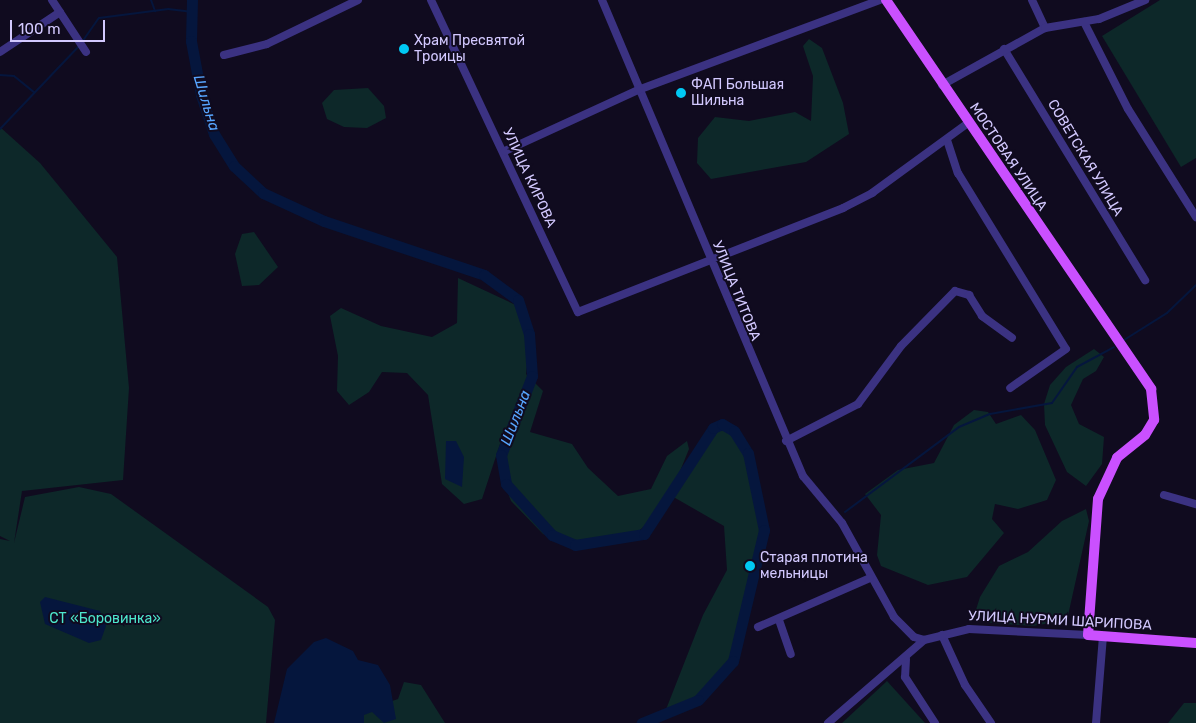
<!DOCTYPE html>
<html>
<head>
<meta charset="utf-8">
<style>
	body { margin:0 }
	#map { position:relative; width:1196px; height:723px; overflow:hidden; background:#100b1f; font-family:Rubik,sans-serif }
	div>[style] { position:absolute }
	.green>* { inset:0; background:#0d2829 }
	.water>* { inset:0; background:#05163d }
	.stream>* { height:2px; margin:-1px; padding:0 1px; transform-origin:1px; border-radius:1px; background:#05163d }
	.river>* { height:11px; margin:-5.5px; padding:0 5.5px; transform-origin:5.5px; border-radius:5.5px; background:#05163d }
	.minor>* { height:8px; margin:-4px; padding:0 4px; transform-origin:4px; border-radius:4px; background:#3b3282 }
	.major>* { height:10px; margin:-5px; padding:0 5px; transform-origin:5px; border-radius:5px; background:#ca50ff }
	.dots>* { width:14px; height:14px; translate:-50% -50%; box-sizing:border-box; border:2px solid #100b1f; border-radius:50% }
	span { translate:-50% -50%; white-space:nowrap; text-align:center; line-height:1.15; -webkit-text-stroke:4px #100b1f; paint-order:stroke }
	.poi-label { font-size:14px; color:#d3c9ff }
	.left { translate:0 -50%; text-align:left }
	.street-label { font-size:14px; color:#d3c9ff }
	.park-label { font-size:14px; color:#4de7cc }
	.water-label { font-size:15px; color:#57a5ff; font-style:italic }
	.scale { position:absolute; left:10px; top:20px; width:95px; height:22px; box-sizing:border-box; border:2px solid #d3c9ff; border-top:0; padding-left:6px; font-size:15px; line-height:18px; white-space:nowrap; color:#d3c9ff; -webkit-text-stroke:4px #100b1f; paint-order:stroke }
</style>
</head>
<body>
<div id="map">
	<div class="green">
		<i style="clip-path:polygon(1160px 0,1196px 0,1196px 158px,1181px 167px,1102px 36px)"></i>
		<i style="clip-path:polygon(809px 39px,822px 48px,843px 103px,849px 134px,806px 162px,711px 179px,697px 163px,698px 138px,715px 117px,749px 121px,795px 112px,811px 121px,813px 76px,803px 46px)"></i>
		<i style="clip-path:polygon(368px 88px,384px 106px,386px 118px,367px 128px,344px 127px,327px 119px,322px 103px,334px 90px)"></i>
		<i style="clip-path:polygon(0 127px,40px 163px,117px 257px,129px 388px,123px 480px,22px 491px,14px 543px,25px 497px,79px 487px,111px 494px,268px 607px,275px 620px,266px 723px,0 723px,0 539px,10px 541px,0 536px)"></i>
		<i style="clip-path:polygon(254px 232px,278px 267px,259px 285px,242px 286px,235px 254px,242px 234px)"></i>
		<i style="clip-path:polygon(458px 278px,520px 307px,530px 341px,526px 374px,543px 391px,530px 432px,572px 444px,588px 468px,618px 496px,651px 489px,667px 456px,687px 441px,689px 449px,672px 491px,705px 439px,722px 424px,734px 431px,748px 453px,764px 530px,733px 661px,698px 700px,665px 712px,703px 615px,727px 570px,724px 526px,670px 495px,671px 502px,631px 538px,586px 549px,543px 534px,511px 501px,501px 475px,500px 444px,482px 499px,464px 504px,442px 484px,428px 395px,407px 373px,382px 372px,369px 392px,349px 405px,337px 391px,338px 356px,330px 316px,341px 308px,381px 326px,432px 337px,457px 323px)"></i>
		<i style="clip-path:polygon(1094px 349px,1104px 357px,1096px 371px,1083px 379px,1071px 405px,1079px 424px,1104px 437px,1102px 464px,1086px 486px,1067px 472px,1045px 425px,1044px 404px,1050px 385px,1066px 367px)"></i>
		<i style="clip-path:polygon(974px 410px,988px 412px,996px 424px,1021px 415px,1035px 430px,1056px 480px,1047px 500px,1018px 509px,995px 504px,992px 519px,1004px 533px,967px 577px,928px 585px,881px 566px,877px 555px,881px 515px,865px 494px,898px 470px,934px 463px,954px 425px)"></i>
		<i style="clip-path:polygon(1086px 509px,1089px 521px,1067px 620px,1033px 626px,991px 623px,974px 616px,980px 597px,999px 566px,1028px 552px,1062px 521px)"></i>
		<i style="clip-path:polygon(887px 681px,925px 723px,842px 723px)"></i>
		<i style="clip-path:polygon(404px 682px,421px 685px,445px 723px,352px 723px,366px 710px,398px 699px)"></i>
		<i style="clip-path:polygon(1184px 703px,1196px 703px,1196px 723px,1168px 723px)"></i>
	</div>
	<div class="water">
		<i style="clip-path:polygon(446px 441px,456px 441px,464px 457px,462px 487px,445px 479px)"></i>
		<i style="clip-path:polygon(45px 597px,100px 611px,106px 626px,101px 640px,89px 643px,45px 624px,40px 602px)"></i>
		<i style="clip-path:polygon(326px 638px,353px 651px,358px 660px,378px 665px,390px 685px,396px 719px,384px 723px,372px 712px,364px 715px,364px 723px,274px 723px,287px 669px,314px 642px)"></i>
	</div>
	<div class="stream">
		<i style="left:151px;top:0;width:12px;rotate:70deg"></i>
		<i style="left:82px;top:42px;width:29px;rotate:-55deg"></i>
		<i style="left:99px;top:18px;width:70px;rotate:-7.4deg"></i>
		<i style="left:168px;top:9px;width:23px;rotate:7deg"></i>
		<i style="left:0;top:75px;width:14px;rotate:4deg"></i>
		<i style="left:14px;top:76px;width:26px;rotate:39deg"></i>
		<i style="left:0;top:129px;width:115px;rotate:-46.4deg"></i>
		<i style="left:1124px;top:340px;width:51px;rotate:-32.1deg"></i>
		<i style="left:1167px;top:313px;width:40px;rotate:-44deg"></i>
		<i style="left:845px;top:512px;width:142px;rotate:-36.7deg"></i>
		<i style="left:959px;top:427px;width:34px;rotate:-23deg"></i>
		<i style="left:990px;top:414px;width:63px;rotate:-10.1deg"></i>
		<i style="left:1052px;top:403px;width:44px;rotate:-55.2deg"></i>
		<i style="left:1077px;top:367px;width:42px;rotate:-28.4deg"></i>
	</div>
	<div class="river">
		<i style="left:192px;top:0;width:41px;rotate:91.4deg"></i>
		<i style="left:191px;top:41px;width:55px;rotate:79.5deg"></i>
		<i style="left:201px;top:95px;width:41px;rotate:71.6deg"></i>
		<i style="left:214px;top:134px;width:38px;rotate:58deg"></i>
		<i style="left:234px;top:166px;width:40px;rotate:43deg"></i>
		<i style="left:263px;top:193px;width:67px;rotate:24.7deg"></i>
		<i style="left:324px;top:221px;width:169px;rotate:18.6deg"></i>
		<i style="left:484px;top:275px;width:42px;rotate:36.3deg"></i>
		<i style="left:518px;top:300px;width:36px;rotate:72deg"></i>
		<i style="left:529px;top:334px;width:42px;rotate:85.9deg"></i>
		<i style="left:532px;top:376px;width:85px;rotate:111.4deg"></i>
		<i style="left:501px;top:455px;width:29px;rotate:80deg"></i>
		<i style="left:506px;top:484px;width:69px;rotate:48deg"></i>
		<i style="left:552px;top:535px;width:25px;rotate:23deg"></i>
		<i style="left:575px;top:545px;width:70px;rotate:-9.1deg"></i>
		<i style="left:644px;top:534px;width:126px;rotate:-56.9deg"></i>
		<i style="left:713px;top:428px;width:10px;rotate:-24deg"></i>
		<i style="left:722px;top:424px;width:14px;rotate:30deg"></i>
		<i style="left:734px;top:431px;width:26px;rotate:58deg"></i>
		<i style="left:748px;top:453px;width:79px;rotate:78.3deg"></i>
		<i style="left:764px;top:530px;width:135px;rotate:103.3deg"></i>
		<i style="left:733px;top:661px;width:52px;rotate:131.9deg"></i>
		<i style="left:698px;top:700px;width:61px;rotate:157.7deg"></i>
	</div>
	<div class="minor">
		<i style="left:52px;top:0;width:62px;rotate:56.8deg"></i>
		<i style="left:431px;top:0;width:345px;rotate:64.8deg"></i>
		<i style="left:578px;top:312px;width:285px;rotate:-21.4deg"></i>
		<i style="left:843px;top:208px;width:33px;rotate:-27deg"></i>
		<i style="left:872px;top:193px;width:119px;rotate:-36.1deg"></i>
		<i style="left:602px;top:0;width:517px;rotate:67.11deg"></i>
		<i style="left:803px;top:476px;width:61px;rotate:50.3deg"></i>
		<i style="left:842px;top:523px;width:107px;rotate:61deg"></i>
		<i style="left:894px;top:617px;width:28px;rotate:45deg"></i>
		<i style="left:914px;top:637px;width:10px;rotate:17deg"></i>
		<i style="left:1032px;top:0;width:31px;rotate:65deg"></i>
		<i style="left:1084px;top:22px;width:97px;rotate:63.2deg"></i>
		<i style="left:1128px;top:109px;width:128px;rotate:57.8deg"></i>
		<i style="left:1004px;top:49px;width:271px;rotate:58.6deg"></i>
		<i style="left:0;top:52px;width:72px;rotate:-33.7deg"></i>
		<i style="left:224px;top:55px;width:44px;rotate:-14.3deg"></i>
		<i style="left:267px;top:44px;width:101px;rotate:-25.8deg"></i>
		<i style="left:942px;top:85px;width:118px;rotate:-29deg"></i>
		<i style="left:1045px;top:28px;width:55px;rotate:-9.5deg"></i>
		<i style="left:1099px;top:19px;width:50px;rotate:-22.4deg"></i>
		<i style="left:947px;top:140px;width:35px;rotate:72deg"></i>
		<i style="left:958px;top:173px;width:206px;rotate:58.5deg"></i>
		<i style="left:1066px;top:349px;width:68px;rotate:145.1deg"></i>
		<i style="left:505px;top:151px;width:146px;rotate:-24.6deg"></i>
		<i style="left:638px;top:90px;width:258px;rotate:-20.4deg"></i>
		<i style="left:786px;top:441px;width:81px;rotate:-27.2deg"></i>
		<i style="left:858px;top:404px;width:72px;rotate:-53.4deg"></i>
		<i style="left:901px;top:346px;width:77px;rotate:-45.5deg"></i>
		<i style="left:955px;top:291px;width:15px;rotate:16deg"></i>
		<i style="left:969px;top:295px;width:25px;rotate:58deg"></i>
		<i style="left:982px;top:316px;width:37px;rotate:36deg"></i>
		<i style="left:1164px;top:495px;width:33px;rotate:16deg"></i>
		<i style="left:779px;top:620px;width:36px;rotate:71deg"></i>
		<i style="left:758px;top:627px;width:122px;rotate:-23.6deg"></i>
		<i style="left:942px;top:635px;width:55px;rotate:65.3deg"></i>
		<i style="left:965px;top:685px;width:46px;rotate:55.6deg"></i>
		<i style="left:906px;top:659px;width:18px;rotate:93deg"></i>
		<i style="left:905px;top:677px;width:55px;rotate:56.9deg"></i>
		<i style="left:828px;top:723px;width:127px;rotate:-40.8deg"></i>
		<i style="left:924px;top:640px;width:46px;rotate:-13.7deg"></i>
		<i style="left:969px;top:629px;width:119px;rotate:2.9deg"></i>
		<i style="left:1096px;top:723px;width:87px;rotate:-85.4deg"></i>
	</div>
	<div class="major">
		<i style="left:886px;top:0;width:471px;rotate:55.7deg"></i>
		<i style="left:1151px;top:389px;width:31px;rotate:84deg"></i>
		<i style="left:1154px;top:420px;width:17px;rotate:121deg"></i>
		<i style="left:1145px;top:435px;width:36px;rotate:141deg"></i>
		<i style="left:1117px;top:458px;width:45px;rotate:114.9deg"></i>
		<i style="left:1098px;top:499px;width:136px;rotate:94.2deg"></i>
		<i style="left:1088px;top:635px;width:108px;rotate:4.2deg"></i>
	</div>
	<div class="dots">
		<i style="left:404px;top:49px;background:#00c9f4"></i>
		<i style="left:681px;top:93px;background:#00c9f4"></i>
		<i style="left:750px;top:566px;background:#00c9f4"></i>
	</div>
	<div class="poi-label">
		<span class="left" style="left:414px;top:49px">Храм Пресвятой<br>Троицы</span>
		<span class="left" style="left:691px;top:93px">ФАП Большая<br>Шильна</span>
		<span class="left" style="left:760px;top:566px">Старая плотина<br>мельницы</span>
	</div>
	<div class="street-label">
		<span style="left:1008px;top:157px;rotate:56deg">МОСТОВАЯ УЛИЦА</span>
		<span style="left:1085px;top:158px;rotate:59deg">СОВЕТСКАЯ УЛИЦА</span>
		<span style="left:529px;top:178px;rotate:65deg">УЛИЦА КИРОВА</span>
		<span style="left:736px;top:291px;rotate:68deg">УЛИЦА ТИТОВА</span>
		<span style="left:1060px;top:621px;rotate:3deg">УЛИЦА НУРМИ ШАРИПОВА</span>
	</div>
	<div class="park-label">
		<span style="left:105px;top:619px">СТ «Боровинка»</span>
	</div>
	<div class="water-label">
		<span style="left:206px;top:103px;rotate:73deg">Шильна</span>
		<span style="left:516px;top:418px;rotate:-69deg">Шильна</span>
	</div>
	<div class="scale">100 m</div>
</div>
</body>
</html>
